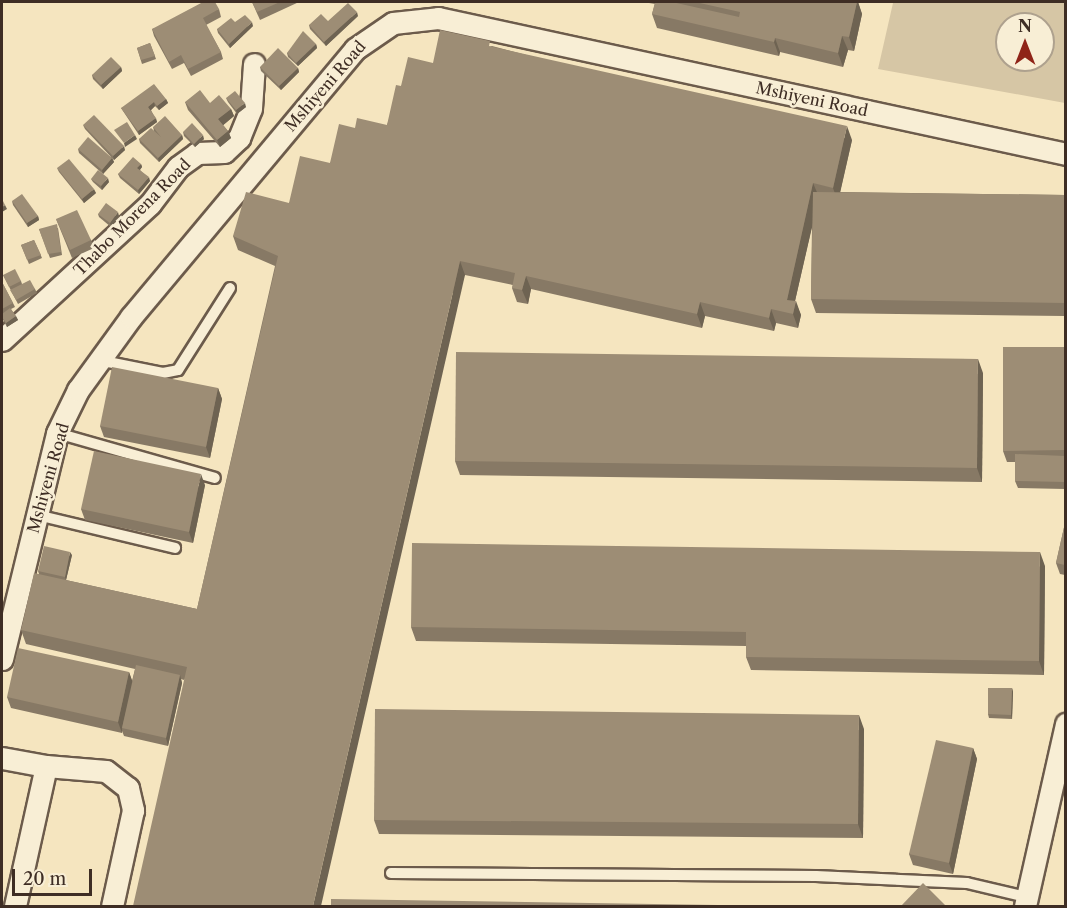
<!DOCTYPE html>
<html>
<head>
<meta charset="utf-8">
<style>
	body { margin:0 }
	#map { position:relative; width:1067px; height:908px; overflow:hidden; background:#f5e5bf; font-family:"Libre Caslon Text",serif }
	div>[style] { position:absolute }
	.green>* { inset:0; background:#d6c6a5 }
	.roads { filter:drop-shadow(2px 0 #6c5b4b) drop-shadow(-2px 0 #6c5b4b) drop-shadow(0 2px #6c5b4b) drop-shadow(0 -2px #6c5b4b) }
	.lane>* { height:10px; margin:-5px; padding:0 5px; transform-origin:5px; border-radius:5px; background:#f8eed5 }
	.street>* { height:21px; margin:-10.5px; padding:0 10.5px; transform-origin:10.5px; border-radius:10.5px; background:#f8eed5 }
	.wall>* { inset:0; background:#877965 }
	.shaded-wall>* { inset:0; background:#6e6352 }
	.building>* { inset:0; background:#9d8d75 }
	span { translate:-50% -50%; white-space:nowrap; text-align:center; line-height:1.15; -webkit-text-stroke:5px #f8eed5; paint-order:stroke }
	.street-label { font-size:16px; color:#3e2d24 }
	.frame { position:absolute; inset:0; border:3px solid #3e2d24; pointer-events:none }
	.north { position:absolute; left:995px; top:12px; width:60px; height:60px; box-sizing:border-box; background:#f8eed5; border:2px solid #aea18e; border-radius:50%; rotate:0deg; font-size:16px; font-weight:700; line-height:24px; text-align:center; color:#3e2d24 }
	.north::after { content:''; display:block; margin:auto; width:21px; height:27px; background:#8f2418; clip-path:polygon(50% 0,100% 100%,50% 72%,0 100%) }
	.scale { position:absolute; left:12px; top:869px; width:80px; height:27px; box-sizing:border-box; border:3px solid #3e2d24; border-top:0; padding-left:8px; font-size:18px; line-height:21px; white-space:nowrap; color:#3e2d24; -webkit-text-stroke:4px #f8eed5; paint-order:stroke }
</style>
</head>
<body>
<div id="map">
	<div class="green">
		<i style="clip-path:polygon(evenodd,890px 2px,1065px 2px,1065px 103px,878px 69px,893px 3px,890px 2px,1007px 24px,1043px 24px,1043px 60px,1007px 60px,1007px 24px)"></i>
	</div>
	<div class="roads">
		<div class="lane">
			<i style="left:98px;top:360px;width:66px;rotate:11.3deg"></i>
			<i style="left:163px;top:373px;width:15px;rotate:-11deg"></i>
			<i style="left:178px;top:370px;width:97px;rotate:-57.6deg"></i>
			<i style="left:57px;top:433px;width:164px;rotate:15.9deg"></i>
			<i style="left:37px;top:515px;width:142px;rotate:13.4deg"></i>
			<i style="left:391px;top:873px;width:425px;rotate:0.4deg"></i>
			<i style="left:816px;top:876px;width:151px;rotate:2.7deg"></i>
			<i style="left:967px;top:883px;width:57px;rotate:13.3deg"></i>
		</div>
		<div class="street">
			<i style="left:2px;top:340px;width:201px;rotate:-42.6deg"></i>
			<i style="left:150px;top:204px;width:46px;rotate:-52.9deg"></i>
			<i style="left:178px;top:167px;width:24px;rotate:-36deg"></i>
			<i style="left:197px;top:153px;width:27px;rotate:-2deg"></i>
			<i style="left:224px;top:152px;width:21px;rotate:-43deg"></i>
			<i style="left:239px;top:138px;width:32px;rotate:-68deg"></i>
			<i style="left:251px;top:108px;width:44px;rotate:-86.1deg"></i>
			<i style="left:2px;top:659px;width:233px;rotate:-76.3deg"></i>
			<i style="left:57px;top:433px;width:48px;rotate:-64deg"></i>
			<i style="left:78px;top:390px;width:90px;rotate:-54deg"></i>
			<i style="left:131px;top:317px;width:349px;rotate:-50.1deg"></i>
			<i style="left:355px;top:49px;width:46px;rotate:-34.4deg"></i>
			<i style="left:393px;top:23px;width:45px;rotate:-6.3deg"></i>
			<i style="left:438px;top:18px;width:643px;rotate:12.22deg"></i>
			<i style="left:2px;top:758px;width:45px;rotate:10.3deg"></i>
			<i style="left:15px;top:906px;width:143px;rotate:-77.5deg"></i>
			<i style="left:46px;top:766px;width:60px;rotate:4.8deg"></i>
			<i style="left:106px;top:771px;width:28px;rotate:38deg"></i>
			<i style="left:128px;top:788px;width:23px;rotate:77deg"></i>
			<i style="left:133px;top:810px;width:98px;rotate:102.3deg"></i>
			<i style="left:1025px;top:906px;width:187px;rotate:-77.3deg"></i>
		</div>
	</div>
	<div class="wall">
		<i style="clip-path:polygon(252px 2px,299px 2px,260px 20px)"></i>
		<i style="clip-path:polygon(643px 2px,858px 2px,862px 14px,854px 51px,848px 50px,843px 67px,780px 52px,779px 56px,657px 28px,652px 14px,655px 4px)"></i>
		<i style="clip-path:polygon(219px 9px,221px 17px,206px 25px,221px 52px,223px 59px,191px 76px,184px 63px,172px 69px,154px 36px,152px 29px)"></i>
		<i style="clip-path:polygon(358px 16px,326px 46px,310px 29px,309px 25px)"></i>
		<i style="clip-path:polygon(253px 26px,230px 48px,218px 33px,217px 29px)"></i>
		<i style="clip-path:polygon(150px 43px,156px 59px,142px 64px,137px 48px)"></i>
		<i style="clip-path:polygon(316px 44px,317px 48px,298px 66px,288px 57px,287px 53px)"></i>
		<i style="clip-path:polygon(492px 46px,852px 140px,840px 192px,1065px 195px,1065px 316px,816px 313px,811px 299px,812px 226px,795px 301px,801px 315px,798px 328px,776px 323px,774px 331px,705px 316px,702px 328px,531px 289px,528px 304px,517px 302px,512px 288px,513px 285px,465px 275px,184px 680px,181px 679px,182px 683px,168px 746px,124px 736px,122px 731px,122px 733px,11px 708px,7px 697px,129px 672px,132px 681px,135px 669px,26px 644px,21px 630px,39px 574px,38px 571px,72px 555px,66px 580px,197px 609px,275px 266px,238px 250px,233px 236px,289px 203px,330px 163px,355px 128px,387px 125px,401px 86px,433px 63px)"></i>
		<i style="clip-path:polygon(121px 67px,122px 71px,103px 89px,93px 79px,92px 75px)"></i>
		<i style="clip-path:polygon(260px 67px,298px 68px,299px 72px,281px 90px,261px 71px)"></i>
		<i style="clip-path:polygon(226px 98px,246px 107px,237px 114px,228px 102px)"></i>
		<i style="clip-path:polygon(166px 99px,168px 103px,159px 110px,155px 106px,151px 110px,157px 122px,139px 135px,121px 108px)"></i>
		<i style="clip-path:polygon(185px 102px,210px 103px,231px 109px,234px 116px,223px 125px,228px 131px,231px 138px,220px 147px,188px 110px)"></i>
		<i style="clip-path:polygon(83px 125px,125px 150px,114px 160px,112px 158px,114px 162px,103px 174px,79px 153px,78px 149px,111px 157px,85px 129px)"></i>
		<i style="clip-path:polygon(153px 127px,182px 135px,183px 139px,159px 162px,140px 143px,139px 139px,154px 131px)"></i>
		<i style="clip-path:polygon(183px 132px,204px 139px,195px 147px,184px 136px)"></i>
		<i style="clip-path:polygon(141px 164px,142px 167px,140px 170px,150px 181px,139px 194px,120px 178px,118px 174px)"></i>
		<i style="clip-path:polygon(57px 168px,96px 193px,84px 203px,59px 172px)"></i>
		<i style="clip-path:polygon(91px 179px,109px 182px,102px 190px,93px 182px)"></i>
		<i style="clip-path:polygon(12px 201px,38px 216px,39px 220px,28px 227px,13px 205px)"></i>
		<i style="clip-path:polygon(98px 214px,119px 216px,111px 227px,99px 217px)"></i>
		<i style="clip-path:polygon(56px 219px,91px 240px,94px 248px,72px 258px)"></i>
		<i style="clip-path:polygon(58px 228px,62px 255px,50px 258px,39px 229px)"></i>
		<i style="clip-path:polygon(34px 240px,42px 258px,29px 264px,21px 245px)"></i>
		<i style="clip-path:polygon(3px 275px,21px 281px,22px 284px,35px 289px,37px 293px,18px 304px)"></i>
		<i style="clip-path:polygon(2px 282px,13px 303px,15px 307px,11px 309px,18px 320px,7px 327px,2px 318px)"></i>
		<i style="clip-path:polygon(1065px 347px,1065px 489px,1018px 488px,1015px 481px,1015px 462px,1007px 462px,1003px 451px)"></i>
		<i style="clip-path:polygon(983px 373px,982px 482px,460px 475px,455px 461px)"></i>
		<i style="clip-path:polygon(218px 388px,222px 399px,210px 458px,104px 437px,100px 426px)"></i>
		<i style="clip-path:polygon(205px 485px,193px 543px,85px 520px,81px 509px)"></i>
		<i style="clip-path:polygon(1065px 523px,1065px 575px,1060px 574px,1056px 563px)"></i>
		<i style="clip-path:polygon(1045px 566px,1044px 675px,751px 670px,746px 657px,746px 646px,416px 641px,411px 627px)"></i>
		<i style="clip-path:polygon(1012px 688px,1013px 692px,1012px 719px,989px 718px,988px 714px)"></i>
		<i style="clip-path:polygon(864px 729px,863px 838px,379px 834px,374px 820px)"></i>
		<i style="clip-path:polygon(973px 748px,977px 759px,953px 874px,913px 865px,909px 854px)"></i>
	</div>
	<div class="shaded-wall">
		<i style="clip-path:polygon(857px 2px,858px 2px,862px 14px,854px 51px,849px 37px)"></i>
		<i style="clip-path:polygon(357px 12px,358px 16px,326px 46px,324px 42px)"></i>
		<i style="clip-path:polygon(252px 22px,253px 26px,230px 48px,229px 44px)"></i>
		<i style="clip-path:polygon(842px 36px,848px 50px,843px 67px,838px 53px)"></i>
		<i style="clip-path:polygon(775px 38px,780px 52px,779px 56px,774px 42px)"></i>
		<i style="clip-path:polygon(316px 44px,317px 48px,298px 66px,296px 63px)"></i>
		<i style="clip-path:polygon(121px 67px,122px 71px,103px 89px,101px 85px)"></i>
		<i style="clip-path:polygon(298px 68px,299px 72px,281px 90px,279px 86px)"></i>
		<i style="clip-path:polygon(166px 99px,168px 103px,159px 110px,157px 106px)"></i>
		<i style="clip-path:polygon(154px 102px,155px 106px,150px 111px,148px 107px)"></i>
		<i style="clip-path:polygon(245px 103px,246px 107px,237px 114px,236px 110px)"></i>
		<i style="clip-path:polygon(231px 109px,234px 116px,221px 127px,218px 119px)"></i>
		<i style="clip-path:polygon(156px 118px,157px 122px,139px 135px,138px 131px)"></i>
		<i style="clip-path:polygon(847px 126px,852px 140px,838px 202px,833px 188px)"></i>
		<i style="clip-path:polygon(228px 131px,231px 138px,220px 147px,217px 140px)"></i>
		<i style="clip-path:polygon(135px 135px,137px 139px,125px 147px,124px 143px)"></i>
		<i style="clip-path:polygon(182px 135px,183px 139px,159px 162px,158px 158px)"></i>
		<i style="clip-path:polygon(203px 135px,204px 139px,195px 147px,194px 144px)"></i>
		<i style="clip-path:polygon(124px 146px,125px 150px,114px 160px,113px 156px)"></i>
		<i style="clip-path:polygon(112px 158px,114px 162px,103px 174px,102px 170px)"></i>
		<i style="clip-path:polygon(141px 164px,142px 167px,138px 172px,137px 168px)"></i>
		<i style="clip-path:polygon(149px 177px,150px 181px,139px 194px,138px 190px)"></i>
		<i style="clip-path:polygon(108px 178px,109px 182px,102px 190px,101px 186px)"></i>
		<i style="clip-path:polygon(813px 183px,819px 197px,792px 314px,787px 300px)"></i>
		<i style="clip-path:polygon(94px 189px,96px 193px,84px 203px,82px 199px)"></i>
		<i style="clip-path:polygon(5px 205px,7px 209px,2px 212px,2px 207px)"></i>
		<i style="clip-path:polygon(118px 212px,119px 216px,111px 227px,110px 223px)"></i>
		<i style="clip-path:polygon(38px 216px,39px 220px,28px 227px,27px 223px)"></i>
		<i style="clip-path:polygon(460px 261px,465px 275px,321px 906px,313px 906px)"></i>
		<i style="clip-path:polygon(526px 276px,531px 289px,528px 304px,522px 290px)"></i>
		<i style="clip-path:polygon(796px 301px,801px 315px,798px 328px,793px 314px)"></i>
		<i style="clip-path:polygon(700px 302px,705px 316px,702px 328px,697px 314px)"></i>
		<i style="clip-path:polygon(771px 309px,776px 323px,774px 331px,769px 318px)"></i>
		<i style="clip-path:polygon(16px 316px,18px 320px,7px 327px,6px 323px)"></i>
		<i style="clip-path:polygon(978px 359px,983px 373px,982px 482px,977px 468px)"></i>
		<i style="clip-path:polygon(218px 388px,222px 399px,210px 458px,206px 447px)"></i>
		<i style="clip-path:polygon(201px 474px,205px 485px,193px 543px,189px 532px)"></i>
		<i style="clip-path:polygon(70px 552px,72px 555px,66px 580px,65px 577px)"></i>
		<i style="clip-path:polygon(1040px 552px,1045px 566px,1044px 675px,1039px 661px)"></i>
		<i style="clip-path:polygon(129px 672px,133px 683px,122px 728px,122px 733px,118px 722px)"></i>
		<i style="clip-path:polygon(180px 675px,182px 683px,168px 746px,166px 738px)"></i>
		<i style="clip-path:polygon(1012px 688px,1013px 692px,1012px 719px,1011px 715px)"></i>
		<i style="clip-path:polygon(859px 715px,864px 729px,863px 838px,858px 824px)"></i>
		<i style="clip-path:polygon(973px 748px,977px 759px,953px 874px,949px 863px)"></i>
	</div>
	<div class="building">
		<i style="clip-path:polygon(203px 2px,215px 2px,219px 9px,203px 18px,221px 52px,188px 69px,181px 55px,169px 62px,152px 29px)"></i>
		<i style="clip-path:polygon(252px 2px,280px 2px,257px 12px)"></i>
		<i style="clip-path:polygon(655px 2px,672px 2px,739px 17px,740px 12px,695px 2px,857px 2px,849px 37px,842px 36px,838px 53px,775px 38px,774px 42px,652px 14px)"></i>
		<i style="clip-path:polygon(348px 3px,357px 12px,324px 42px,309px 25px,321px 14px,328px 21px)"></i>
		<i style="clip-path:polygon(245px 15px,252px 22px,229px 44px,217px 29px,231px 18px,235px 22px)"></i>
		<i style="clip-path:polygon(440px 30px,490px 41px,489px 46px,847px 126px,833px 188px,813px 183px,787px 300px,796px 301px,793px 314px,771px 309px,769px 318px,700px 302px,697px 314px,526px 276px,522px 290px,512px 288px,515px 273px,460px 261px,313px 906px,133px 906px,187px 667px,21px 630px,34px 573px,197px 609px,278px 256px,233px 236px,246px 192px,289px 203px,300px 156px,330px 163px,339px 124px,355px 128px,357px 118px,387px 125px,396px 85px,401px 86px,408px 57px,433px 63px)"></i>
		<i style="clip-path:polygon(303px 31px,316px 44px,296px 63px,287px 53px)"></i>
		<i style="clip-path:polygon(150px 43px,155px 56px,141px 60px,137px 48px)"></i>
		<i style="clip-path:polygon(278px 48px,298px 68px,279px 86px,260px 67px)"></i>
		<i style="clip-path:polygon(111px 57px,121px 67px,101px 85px,92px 75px)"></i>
		<i style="clip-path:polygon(154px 84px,166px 99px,157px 106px,154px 102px,148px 107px,156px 118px,138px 131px,121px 108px)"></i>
		<i style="clip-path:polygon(200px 90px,210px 103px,219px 95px,231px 109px,218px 119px,228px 131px,217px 140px,185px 102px)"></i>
		<i style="clip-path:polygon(235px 91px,245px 103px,236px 110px,226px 98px)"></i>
		<i style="clip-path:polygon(94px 115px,124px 146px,113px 156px,83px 125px)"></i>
		<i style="clip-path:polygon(165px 116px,182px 135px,158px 158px,139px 139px,151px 128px,161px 137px,153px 127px)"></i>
		<i style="clip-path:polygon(127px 122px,135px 135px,124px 143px,114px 130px)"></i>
		<i style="clip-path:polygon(192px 123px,203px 135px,194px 144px,183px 132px)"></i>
		<i style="clip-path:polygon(88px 137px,112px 158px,102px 170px,78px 149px)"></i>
		<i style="clip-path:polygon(133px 157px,141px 164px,137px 168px,149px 177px,138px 190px,118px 174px)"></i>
		<i style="clip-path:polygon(69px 159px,94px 189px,82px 199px,57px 168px)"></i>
		<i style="clip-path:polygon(98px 170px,108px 178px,101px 186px,91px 179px)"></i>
		<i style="clip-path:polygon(813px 192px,1065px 195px,1065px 303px,811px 299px)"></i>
		<i style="clip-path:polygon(22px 194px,38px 216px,27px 223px,12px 201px)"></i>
		<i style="clip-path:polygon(2px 199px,5px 205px,2px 207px)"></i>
		<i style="clip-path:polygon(106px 203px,118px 212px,110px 223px,98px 214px)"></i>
		<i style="clip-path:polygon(77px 210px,91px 240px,70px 250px,56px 219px)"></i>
		<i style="clip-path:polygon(57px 224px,61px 252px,48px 254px,39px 229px)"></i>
		<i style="clip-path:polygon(34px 240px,41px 255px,27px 260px,21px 245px)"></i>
		<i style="clip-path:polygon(15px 269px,21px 281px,9px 287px,3px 275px)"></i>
		<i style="clip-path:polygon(30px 280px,35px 289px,16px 300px,10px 290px)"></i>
		<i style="clip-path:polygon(2px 282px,13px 303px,2px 309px)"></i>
		<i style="clip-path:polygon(10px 308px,16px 316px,6px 323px,2px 317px,2px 314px)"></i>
		<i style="clip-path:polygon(1003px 347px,1065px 347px,1065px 450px,1003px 451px)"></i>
		<i style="clip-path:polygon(456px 352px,978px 359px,977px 468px,455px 461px)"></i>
		<i style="clip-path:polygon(112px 367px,218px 388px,206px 447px,100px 426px)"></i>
		<i style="clip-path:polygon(94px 451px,201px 474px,189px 532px,81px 509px)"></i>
		<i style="clip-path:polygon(1015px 454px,1065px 456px,1065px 482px,1015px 481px)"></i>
		<i style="clip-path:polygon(1065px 523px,1065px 565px,1056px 563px)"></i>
		<i style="clip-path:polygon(412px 543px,1040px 552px,1039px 661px,746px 657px,746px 632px,411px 627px)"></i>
		<i style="clip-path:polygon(44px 546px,70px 552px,65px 577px,38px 571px)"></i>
		<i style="clip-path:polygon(18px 648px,129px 672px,118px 722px,7px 697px)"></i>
		<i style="clip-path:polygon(136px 665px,180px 675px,166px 738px,122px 728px)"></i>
		<i style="clip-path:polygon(988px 688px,1012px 688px,1011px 715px,988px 714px)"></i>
		<i style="clip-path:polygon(375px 709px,859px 715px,858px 824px,374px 820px)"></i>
		<i style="clip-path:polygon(936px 740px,973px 748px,949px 863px,909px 854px)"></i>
		<i style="clip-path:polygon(923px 883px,945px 905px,944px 906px,901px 906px)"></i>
		<i style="clip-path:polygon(331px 899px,777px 906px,331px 906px)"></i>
	</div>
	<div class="street-label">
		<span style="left:325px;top:86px;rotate:-49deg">Mshiyeni Road</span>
		<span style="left:812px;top:99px;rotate:12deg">Mshiyeni Road</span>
		<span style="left:132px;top:217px;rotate:-45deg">Thabo Morena Road</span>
		<span style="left:48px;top:478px;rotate:-74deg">Mshiyeni Road</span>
	</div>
	<div class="frame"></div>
	<div class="north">N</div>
	<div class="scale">20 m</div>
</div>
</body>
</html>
